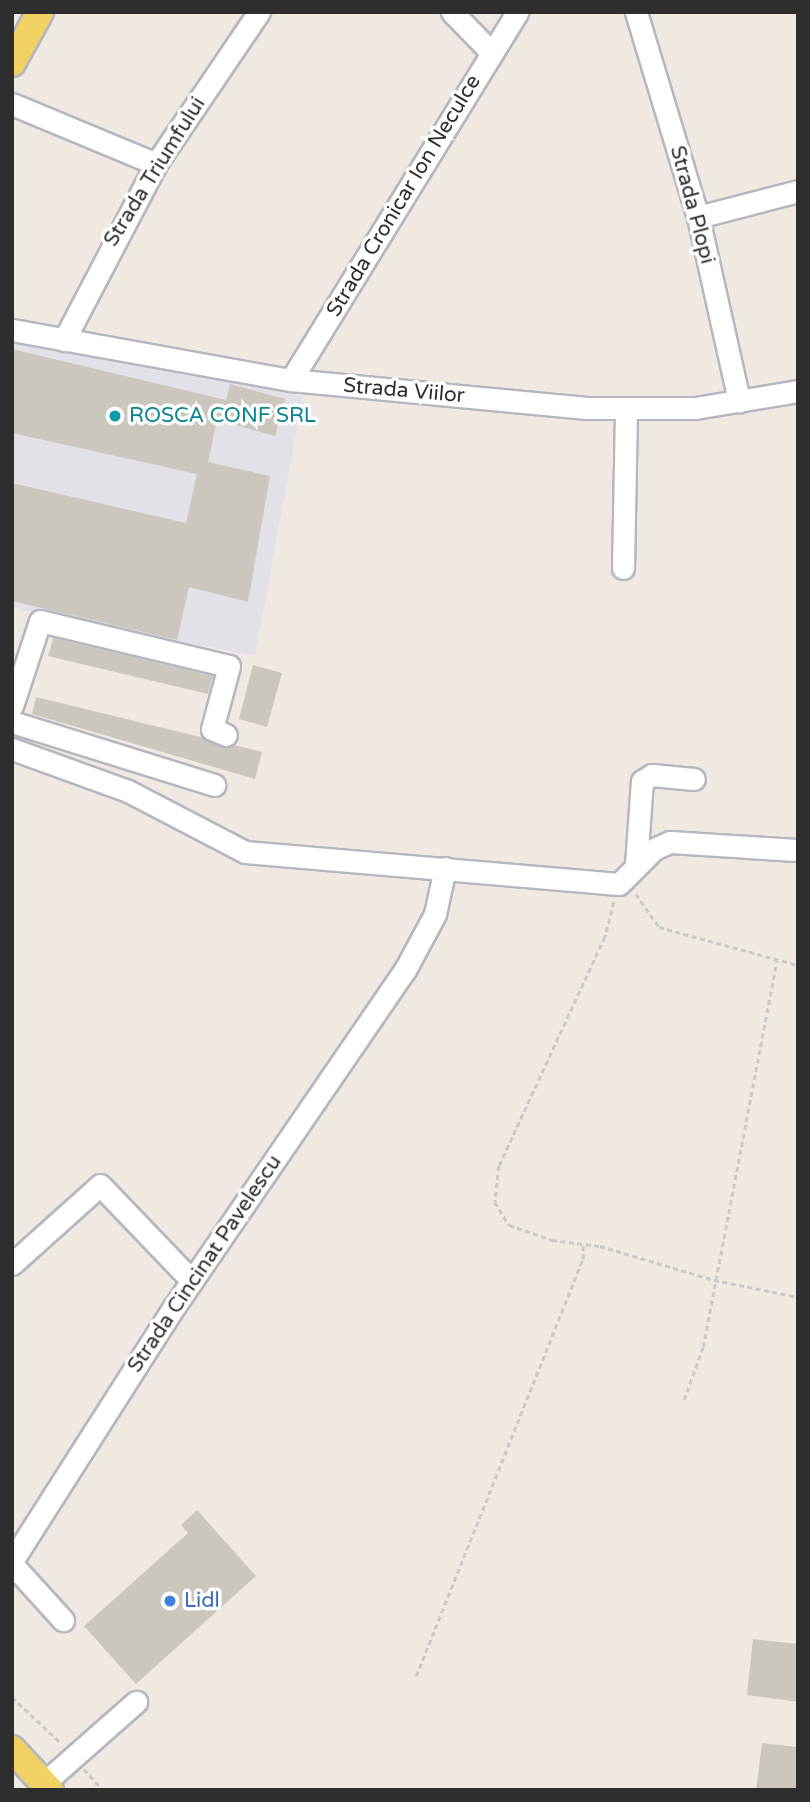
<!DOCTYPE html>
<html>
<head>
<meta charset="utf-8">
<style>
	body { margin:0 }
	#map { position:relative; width:810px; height:1802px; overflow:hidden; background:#efe9e1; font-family:"Varela Round",sans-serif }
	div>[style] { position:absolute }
	.industrial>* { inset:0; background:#e3e1e8 }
	.building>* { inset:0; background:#cbc7bf }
	.path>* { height:2.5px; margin-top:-1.25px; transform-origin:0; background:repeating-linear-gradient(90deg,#c9c9c9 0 5px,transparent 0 8.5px) }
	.roads { filter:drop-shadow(2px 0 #b4b7c1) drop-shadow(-2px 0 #b4b7c1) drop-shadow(0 2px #b4b7c1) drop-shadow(0 -2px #b4b7c1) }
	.minor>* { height:21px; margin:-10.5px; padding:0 10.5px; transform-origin:10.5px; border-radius:10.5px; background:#fff }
	.major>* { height:26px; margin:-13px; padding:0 13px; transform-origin:13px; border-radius:13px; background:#f2d163 }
	.dots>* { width:19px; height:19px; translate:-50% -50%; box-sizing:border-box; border:4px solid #fff; border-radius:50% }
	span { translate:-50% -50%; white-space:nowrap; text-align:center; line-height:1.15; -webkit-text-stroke:7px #fff; paint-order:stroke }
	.street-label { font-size:21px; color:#2e2e2e }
	.culture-label { font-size:21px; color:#0d838f }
	.left { translate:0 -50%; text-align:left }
	.shop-label { font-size:21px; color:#366cbe }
	.frame { position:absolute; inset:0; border:14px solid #2e2e2e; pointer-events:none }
</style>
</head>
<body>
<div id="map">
	<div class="industrial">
		<i style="clip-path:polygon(12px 342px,303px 396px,255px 656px,12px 608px)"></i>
	</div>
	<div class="building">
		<i style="clip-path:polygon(12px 349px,226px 400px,230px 384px,285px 399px,275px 436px,217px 420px,208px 462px,270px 476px,248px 602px,189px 587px,177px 640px,12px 601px,12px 483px,186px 523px,197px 474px,12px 433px)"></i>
		<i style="clip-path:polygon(53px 638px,213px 676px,208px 694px,48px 656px)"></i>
		<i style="clip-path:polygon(253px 665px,282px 673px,267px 727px,239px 719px)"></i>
		<i style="clip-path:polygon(36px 697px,262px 752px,255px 779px,32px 714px)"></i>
		<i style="clip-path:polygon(197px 1510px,256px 1576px,136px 1684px,84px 1626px,188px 1533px,181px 1525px)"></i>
		<i style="clip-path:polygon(753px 1639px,798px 1644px,798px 1702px,747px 1695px)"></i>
		<i style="clip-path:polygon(762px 1743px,798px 1747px,798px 1790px,756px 1790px)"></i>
	</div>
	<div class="path">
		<i style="left:636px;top:894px;width:40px;rotate:55.1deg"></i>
		<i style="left:659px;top:927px;width:144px;rotate:15.3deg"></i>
		<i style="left:614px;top:902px;width:36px;rotate:104deg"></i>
		<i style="left:605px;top:937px;width:252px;rotate:114.8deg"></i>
		<i style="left:499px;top:1166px;width:36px;rotate:96deg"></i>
		<i style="left:495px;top:1202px;width:27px;rotate:59deg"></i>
		<i style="left:509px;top:1225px;width:46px;rotate:19.2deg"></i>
		<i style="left:552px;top:1240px;width:48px;rotate:7.1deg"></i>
		<i style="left:600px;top:1246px;width:119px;rotate:16.6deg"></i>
		<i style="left:714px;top:1280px;width:86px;rotate:11.4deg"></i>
		<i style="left:684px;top:1400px;width:56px;rotate:-70.3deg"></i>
		<i style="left:703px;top:1347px;width:394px;rotate:-79.2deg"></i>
		<i style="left:416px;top:1676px;width:449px;rotate:-68.2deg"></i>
		<i style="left:583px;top:1259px;width:13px;rotate:-90deg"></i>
		<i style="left:12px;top:1697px;width:67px;rotate:43.2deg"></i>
		<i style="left:84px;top:1769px;width:28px;rotate:48deg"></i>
	</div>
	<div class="roads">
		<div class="minor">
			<i style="left:452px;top:12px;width:56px;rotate:45.7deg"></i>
			<i style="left:636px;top:12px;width:214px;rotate:73.2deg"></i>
			<i style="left:698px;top:217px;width:189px;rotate:77.4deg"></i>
			<i style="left:12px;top:104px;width:156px;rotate:22.6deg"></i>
			<i style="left:698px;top:217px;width:103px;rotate:-14.6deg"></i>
			<i style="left:12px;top:330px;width:283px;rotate:10.2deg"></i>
			<i style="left:291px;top:380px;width:297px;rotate:5.4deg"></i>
			<i style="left:587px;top:408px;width:108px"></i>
			<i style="left:695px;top:408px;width:104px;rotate:-9.4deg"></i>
			<i style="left:64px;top:340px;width:199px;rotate:-62.4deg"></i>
			<i style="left:156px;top:164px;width:184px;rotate:-55.9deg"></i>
			<i style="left:291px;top:380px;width:432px;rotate:-58.4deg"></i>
			<i style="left:623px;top:568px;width:160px;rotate:-88.9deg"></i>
			<i style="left:12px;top:706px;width:89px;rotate:-71.8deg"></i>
			<i style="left:40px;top:621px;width:194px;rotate:13.4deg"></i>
			<i style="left:229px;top:666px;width:65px;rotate:105.1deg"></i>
			<i style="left:212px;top:729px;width:15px;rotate:23deg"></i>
			<i style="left:12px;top:722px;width:212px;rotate:17.3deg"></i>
			<i style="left:12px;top:749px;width:123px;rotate:19.9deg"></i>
			<i style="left:128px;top:791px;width:132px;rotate:27.5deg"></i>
			<i style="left:245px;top:852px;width:375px;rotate:4.9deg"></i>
			<i style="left:619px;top:884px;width:49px;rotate:-45deg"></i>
			<i style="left:654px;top:849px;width:17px;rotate:-24deg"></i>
			<i style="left:670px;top:842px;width:126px;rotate:3.6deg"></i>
			<i style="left:636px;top:864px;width:83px;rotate:-85.9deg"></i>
			<i style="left:642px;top:781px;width:12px;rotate:-31deg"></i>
			<i style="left:652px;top:775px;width:42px;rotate:5.4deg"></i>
			<i style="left:12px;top:1264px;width:118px;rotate:-41.9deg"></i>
			<i style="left:100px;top:1185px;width:133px;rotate:46.2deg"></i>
			<i style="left:12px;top:1561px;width:301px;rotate:-57.5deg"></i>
			<i style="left:174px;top:1307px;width:409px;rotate:-55.6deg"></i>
			<i style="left:405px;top:970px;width:64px;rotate:-61.8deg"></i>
			<i style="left:435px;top:914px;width:47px;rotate:-77.7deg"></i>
			<i style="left:12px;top:1564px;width:76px;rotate:47.7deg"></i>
			<i style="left:44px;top:1783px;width:123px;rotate:-41.4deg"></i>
		</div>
		<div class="major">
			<i style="left:12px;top:63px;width:58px;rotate:-61.2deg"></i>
			<i style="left:12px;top:1749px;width:56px;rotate:47.2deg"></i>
		</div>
	</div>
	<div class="dots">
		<i style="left:115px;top:416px;background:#0f9aa8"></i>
		<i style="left:170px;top:1601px;background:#3f7fe0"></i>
	</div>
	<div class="street-label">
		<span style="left:155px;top:172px;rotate:-58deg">Strada Triumfului</span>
		<span style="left:404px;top:196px;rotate:-59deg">Strada Cronicar Ion Neculce</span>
		<span style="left:692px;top:205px;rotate:75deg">Strada Plopi</span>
		<span style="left:404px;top:391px;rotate:5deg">Strada Viilor</span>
		<span style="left:205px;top:1264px;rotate:-56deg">Strada Cincinat Pavelescu</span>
	</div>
	<div class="culture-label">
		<span class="left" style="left:129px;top:416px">ROSCA CONF SRL</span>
	</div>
	<div class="shop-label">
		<span class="left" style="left:184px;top:1601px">Lidl</span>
	</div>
	<div class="frame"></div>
</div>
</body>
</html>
